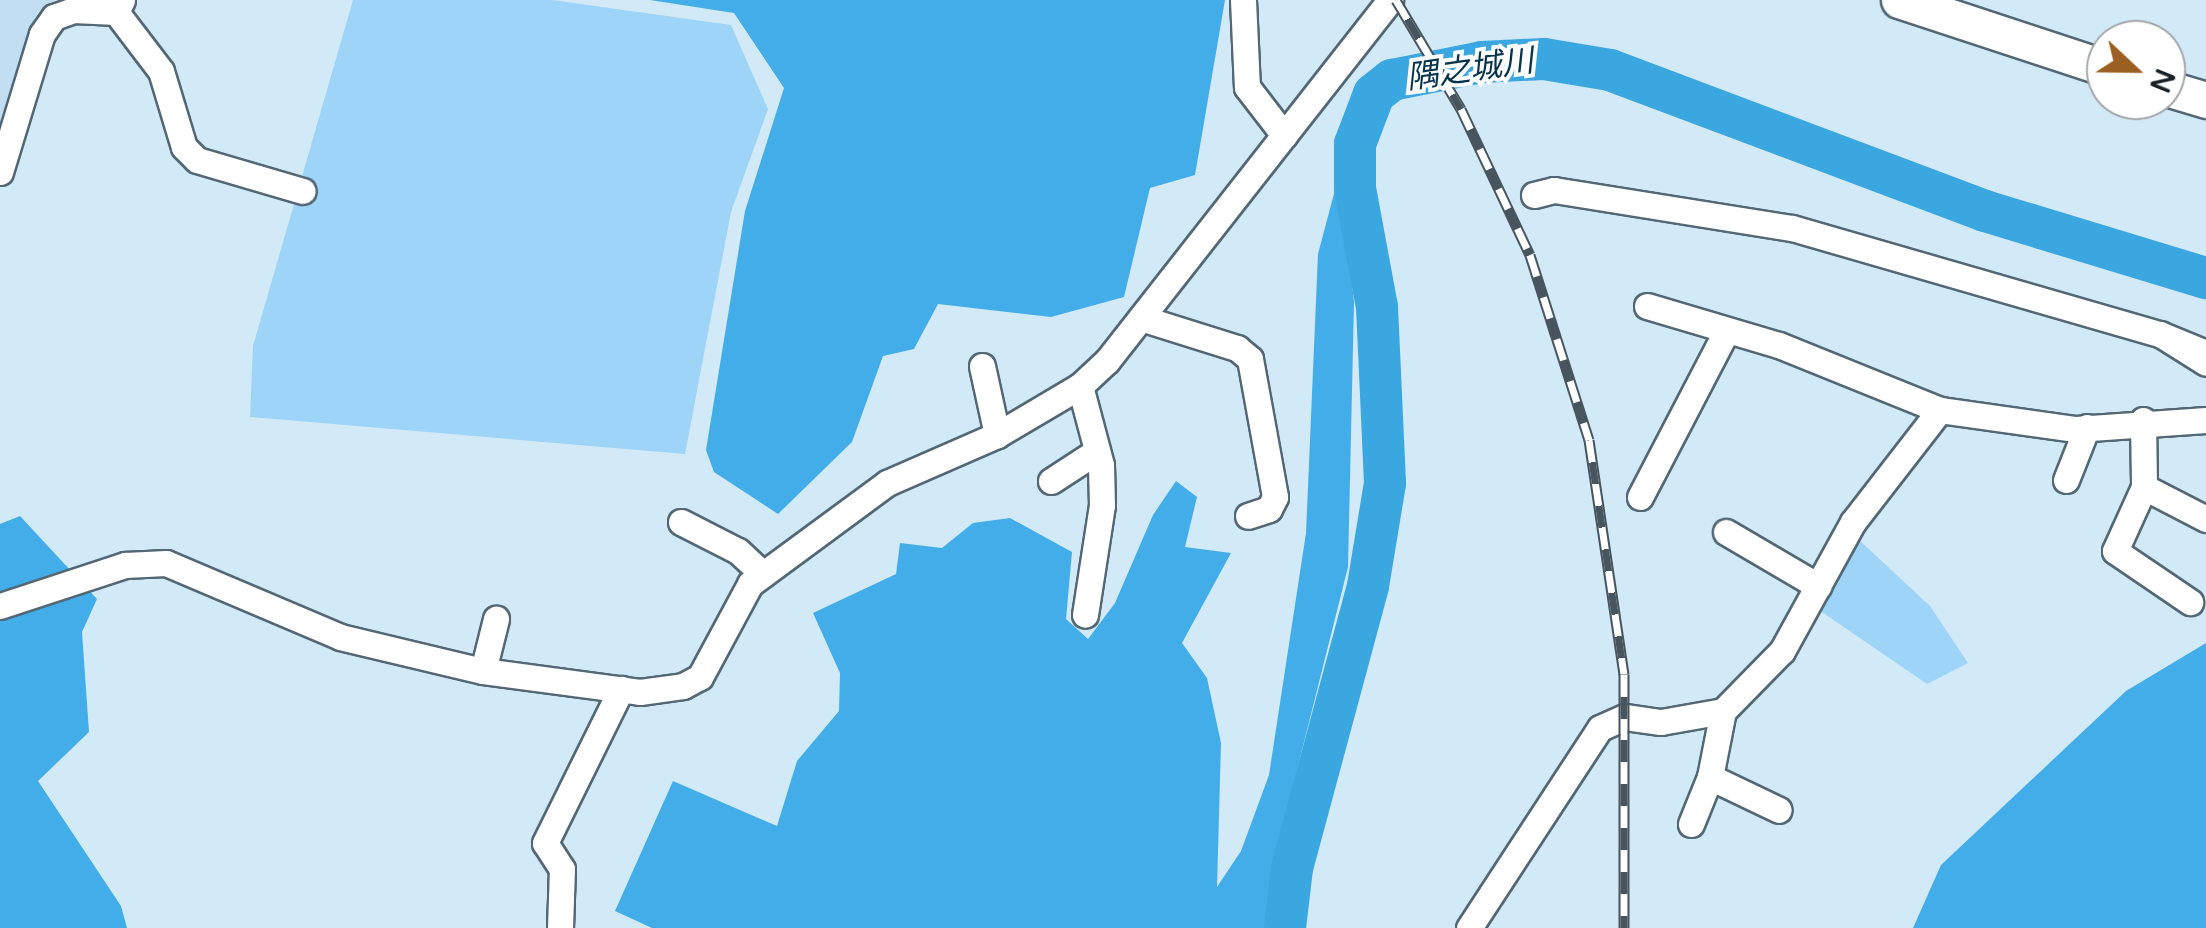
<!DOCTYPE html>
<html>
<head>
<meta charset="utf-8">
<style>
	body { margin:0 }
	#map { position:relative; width:2206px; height:928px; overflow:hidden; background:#d2e9f8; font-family:"Varela Round","Noto Sans JP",sans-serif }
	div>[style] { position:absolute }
	.built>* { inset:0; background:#c1def2 }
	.green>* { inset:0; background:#9ed4f7 }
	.forest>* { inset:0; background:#43ade9 }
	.river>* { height:42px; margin:-21px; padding:0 21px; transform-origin:21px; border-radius:21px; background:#3ba7e1 }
	.roads { filter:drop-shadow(2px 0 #536775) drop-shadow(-2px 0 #536775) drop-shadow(0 2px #536775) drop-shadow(0 -2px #536775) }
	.street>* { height:25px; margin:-12.5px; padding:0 12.5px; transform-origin:12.5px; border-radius:12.5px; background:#fff }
	.secondary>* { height:35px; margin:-17.5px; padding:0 17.5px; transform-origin:17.5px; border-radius:17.5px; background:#fff }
	.rail>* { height:11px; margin-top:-5.5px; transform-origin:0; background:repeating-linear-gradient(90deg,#fff 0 22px,#49555e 0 44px); box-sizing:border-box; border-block:2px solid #49555e }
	span { translate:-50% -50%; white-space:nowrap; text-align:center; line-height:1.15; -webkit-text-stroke:8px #fff; paint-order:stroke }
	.water-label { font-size:32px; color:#05344c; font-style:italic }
	.north { position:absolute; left:2086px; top:20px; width:100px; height:100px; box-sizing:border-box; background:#fff; border:2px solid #a3a6a9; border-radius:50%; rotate:112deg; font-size:28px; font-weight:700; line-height:40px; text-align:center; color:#192127 }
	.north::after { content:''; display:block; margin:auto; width:35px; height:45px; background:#9c5f22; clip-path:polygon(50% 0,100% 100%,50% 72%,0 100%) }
</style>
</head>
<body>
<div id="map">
	<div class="built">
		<i style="clip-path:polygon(0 0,55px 0,38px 13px,28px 35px,0 144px)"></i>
	</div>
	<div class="green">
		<i style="clip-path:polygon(353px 0,552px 0,731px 25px,768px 109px,731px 212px,685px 454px,250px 417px,253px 346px)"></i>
		<i style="clip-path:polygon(1859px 540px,1930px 606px,1968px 663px,1927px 684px,1819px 610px)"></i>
	</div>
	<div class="forest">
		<i style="clip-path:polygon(650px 0,1225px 0,1195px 175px,1150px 188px,1124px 297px,1051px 317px,938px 304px,914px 349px,883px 356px,852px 442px,778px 514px,714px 472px,706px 450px,745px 211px,784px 88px,734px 13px)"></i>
		<i style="clip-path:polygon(1340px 171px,1354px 302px,1348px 567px,1297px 770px,1266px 928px,652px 928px,615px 911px,673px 781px,777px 826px,797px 761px,839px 711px,840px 673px,813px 613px,896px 574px,900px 543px,942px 548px,973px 523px,1010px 518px,1072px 552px,1066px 619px,1088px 639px,1115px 603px,1153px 515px,1176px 481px,1197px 497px,1185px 547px,1231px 553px,1182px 643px,1207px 678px,1221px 743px,1217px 887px,1241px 851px,1269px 775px,1306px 533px,1318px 254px)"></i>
		<i style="clip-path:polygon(20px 516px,97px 599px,82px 632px,89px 732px,38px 781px,121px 906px,127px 928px,0 928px,0 524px)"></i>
		<i style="clip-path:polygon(2206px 643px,2206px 928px,1913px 928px,1941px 865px,2126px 691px)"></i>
	</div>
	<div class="river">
		<i style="left:1285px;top:928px;width:60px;rotate:-83.3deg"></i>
		<i style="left:1292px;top:868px;width:292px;rotate:-74.9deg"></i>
		<i style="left:1368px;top:586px;width:104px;rotate:-80.6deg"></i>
		<i style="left:1385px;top:483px;width:176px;rotate:-92.6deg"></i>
		<i style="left:1377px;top:307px;width:121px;rotate:-100.5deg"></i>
		<i style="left:1355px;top:188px;width:44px;rotate:-90deg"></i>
		<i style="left:1355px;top:144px;width:53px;rotate:-69.2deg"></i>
		<i style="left:1374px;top:94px;width:23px;rotate:-38deg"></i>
		<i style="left:1392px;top:80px;width:92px;rotate:-11.3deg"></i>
		<i style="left:1482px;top:62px;width:62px;rotate:-2.8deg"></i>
		<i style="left:1544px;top:59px;width:67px;rotate:9.5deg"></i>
		<i style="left:1610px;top:70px;width:401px;rotate:20.6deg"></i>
		<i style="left:1985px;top:211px;width:231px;rotate:16.9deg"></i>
	</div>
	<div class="roads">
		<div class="street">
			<i style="left:1243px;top:0;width:87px;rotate:87.4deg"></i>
			<i style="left:1247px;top:87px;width:61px;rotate:52.4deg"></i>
			<i style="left:116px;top:12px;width:74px;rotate:52.7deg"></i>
			<i style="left:161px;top:71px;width:79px;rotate:73.2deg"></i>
			<i style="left:184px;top:147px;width:18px;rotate:45deg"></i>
			<i style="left:197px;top:160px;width:110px;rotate:16.3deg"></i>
			<i style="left:0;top:172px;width:144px;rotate:-73.1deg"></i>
			<i style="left:42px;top:34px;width:21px;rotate:-55deg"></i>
			<i style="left:54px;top:17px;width:20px;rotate:-20deg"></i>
			<i style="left:73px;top:10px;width:43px;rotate:2.7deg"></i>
			<i style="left:116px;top:12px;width:13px;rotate:-63deg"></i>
			<i style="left:1534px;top:195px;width:21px;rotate:-14deg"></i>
			<i style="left:1554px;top:190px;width:241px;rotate:9.1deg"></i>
			<i style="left:1792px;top:228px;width:383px;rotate:16.1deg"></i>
			<i style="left:1647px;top:306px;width:138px;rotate:16.5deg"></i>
			<i style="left:1779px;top:345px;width:174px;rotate:22deg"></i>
			<i style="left:1141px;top:318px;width:101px;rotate:17.4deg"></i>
			<i style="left:1237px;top:348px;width:17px;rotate:40deg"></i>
			<i style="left:1250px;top:359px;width:140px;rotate:79.7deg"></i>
			<i style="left:1275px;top:497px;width:13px;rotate:117deg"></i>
			<i style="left:1269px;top:509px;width:22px;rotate:162deg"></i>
			<i style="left:2206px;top:353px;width:50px;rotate:-157.6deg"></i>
			<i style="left:2160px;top:334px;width:54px;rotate:32.2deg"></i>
			<i style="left:982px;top:366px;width:71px;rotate:77.7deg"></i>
			<i style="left:1080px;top:386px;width:82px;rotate:75.1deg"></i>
			<i style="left:1101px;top:465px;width:40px;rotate:88.6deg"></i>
			<i style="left:1102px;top:505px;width:111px;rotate:98.8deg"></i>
			<i style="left:2143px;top:420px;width:67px;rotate:89.1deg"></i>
			<i style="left:2144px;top:487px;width:70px;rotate:27.3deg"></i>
			<i style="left:2066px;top:480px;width:57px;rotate:-68.4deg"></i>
			<i style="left:1051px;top:481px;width:55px;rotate:-33.1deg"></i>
			<i style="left:2144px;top:487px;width:70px;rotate:114.4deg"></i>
			<i style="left:2115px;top:551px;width:91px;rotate:34.2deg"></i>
			<i style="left:1640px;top:497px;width:184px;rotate:-62.5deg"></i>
			<i style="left:681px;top:522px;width:64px;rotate:27deg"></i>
			<i style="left:738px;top:551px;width:34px;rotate:43deg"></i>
			<i style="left:1726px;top:532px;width:107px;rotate:30.4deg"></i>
			<i style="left:0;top:606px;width:132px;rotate:-18.2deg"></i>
			<i style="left:125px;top:565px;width:41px;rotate:-2.8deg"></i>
			<i style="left:166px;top:563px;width:189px;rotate:23deg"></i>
			<i style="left:340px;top:637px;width:147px;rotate:13.4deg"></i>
			<i style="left:483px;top:671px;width:158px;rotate:7.6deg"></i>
			<i style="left:640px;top:692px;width:43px;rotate:-7.9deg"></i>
			<i style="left:683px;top:686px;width:19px;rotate:-28deg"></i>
			<i style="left:700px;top:677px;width:106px;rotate:-61.7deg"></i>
			<i style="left:750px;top:584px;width:170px;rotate:-36.4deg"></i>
			<i style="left:887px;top:483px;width:120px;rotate:-23.6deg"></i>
			<i style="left:997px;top:435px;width:96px;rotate:-30.6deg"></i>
			<i style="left:1080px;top:386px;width:37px;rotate:-43deg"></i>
			<i style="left:1107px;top:361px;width:459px;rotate:-51.9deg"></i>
			<i style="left:483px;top:671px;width:54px;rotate:-76deg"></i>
			<i style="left:1710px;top:777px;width:76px;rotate:25.6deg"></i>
			<i style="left:1691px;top:824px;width:51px;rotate:-68deg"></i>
			<i style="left:1710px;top:777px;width:67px;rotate:-78.9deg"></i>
			<i style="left:560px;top:928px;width:59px;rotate:-88.1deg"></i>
			<i style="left:562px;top:869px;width:31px;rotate:-123deg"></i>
			<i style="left:545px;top:843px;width:172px;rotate:-63.7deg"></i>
			<i style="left:1469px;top:928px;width:239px;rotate:-56.8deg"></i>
			<i style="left:1600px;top:728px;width:27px;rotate:-24deg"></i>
			<i style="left:1625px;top:717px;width:36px;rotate:8deg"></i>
			<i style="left:1661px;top:722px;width:63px;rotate:-10.1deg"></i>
			<i style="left:1723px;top:711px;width:84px;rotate:-45.5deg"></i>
			<i style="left:1782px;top:651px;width:147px;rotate:-61.2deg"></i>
			<i style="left:1853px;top:522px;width:142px;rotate:-52.2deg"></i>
			<i style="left:1940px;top:410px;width:137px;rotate:8deg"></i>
			<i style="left:2076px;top:429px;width:130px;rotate:-4deg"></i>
		</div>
		<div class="secondary">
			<i style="left:1899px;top:0;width:218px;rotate:18.2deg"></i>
			<i style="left:2166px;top:88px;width:42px;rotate:16.7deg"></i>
		</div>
	</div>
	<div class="rail">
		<i style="left:1396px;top:0;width:127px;rotate:59.2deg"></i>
		<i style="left:1461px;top:109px;width:161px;rotate:64.7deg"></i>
		<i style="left:1530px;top:255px;width:194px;rotate:72.3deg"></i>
		<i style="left:1589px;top:440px;width:237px;rotate:81.5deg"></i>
		<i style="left:1624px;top:674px;width:254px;rotate:90deg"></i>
	</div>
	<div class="water-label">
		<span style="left:1470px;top:70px;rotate:-8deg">隅之城川</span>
	</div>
	<div class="north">N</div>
</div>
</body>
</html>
